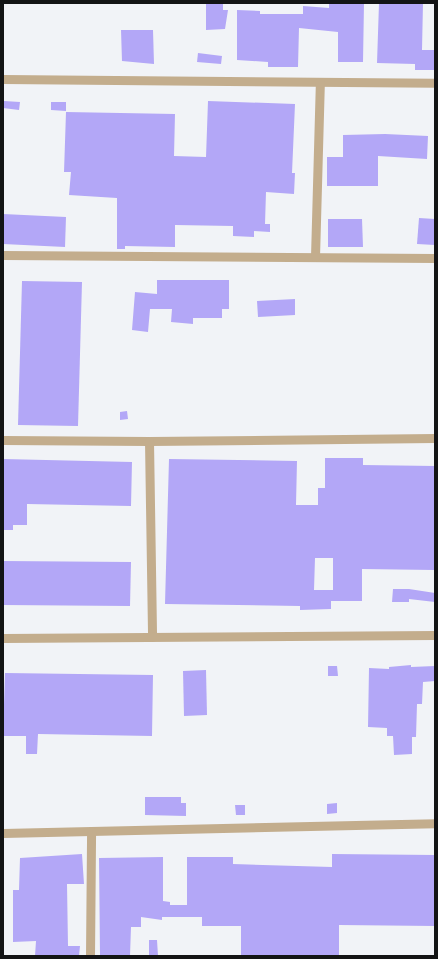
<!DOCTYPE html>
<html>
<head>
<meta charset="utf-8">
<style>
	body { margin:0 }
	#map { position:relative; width:438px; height:959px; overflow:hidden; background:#f1f3f7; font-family:Overpass,sans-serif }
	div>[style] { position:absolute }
	.building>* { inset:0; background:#b3a7f7 }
	.street>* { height:9px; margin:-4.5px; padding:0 4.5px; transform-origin:4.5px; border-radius:4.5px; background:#c3ad8d }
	span { translate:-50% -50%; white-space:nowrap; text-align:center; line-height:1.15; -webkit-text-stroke:3.5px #f1f3f7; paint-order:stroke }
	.frame { position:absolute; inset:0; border:4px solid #131415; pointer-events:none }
</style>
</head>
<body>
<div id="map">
	<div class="building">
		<i style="clip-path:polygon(206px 3px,223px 3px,223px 10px,228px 10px,225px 29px,206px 30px)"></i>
		<i style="clip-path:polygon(329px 3px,364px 3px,363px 62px,338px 62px,338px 32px,299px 28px,298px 67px,268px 67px,268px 62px,237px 60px,237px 10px,260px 11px,260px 14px,303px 14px,303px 6px,329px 8px)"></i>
		<i style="clip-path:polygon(379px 3px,423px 3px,422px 50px,435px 50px,435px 70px,415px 70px,415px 64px,377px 63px)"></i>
		<i style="clip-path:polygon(121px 30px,153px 30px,154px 64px,122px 61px)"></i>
		<i style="clip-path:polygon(198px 53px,222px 56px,221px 64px,197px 62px)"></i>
		<i style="clip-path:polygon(4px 101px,20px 102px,19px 110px,3px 108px)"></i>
		<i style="clip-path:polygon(208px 101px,295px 104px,292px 173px,295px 173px,294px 194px,266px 192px,265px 224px,270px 224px,270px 232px,254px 231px,254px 237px,233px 236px,233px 226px,175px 225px,175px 247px,125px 246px,125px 249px,117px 249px,117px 198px,69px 195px,71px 172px,64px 172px,66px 112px,175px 114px,174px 156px,206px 157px)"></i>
		<i style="clip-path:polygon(51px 102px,66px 102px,66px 111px,51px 110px)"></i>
		<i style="clip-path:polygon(385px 134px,428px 136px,427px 159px,378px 156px,378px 186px,327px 186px,327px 157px,343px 157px,343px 135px)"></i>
		<i style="clip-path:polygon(3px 214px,66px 217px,65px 247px,3px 244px)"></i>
		<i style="clip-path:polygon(419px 218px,435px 219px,435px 245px,417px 244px)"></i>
		<i style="clip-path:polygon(328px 219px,362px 219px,363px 247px,328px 247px)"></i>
		<i style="clip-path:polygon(157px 280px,229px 280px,229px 309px,222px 309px,222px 318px,193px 318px,193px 324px,171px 322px,172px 309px,150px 309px,148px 332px,132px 330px,135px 292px,157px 294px)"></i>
		<i style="clip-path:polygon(22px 281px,82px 282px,78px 426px,18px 425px)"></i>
		<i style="clip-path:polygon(295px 299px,295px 315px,258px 317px,257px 301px)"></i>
		<i style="clip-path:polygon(127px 411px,128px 419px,120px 420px,120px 412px)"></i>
		<i style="clip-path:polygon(evenodd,325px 458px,363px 458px,363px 465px,435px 466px,434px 570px,362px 569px,362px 601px,331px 601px,331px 609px,300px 610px,300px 606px,165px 604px,169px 459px,297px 461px,296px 505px,318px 505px,318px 488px,325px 488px,325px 458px,315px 558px,333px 558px,333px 590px,314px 590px,315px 558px)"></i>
		<i style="clip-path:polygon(3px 459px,132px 462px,131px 506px,27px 504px,27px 525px,13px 525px,13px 530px,4px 530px)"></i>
		<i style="clip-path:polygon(3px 561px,131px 562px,130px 606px,3px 605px)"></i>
		<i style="clip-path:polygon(393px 589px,409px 589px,435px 593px,435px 602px,409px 599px,409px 602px,392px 602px)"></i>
		<i style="clip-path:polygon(411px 665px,411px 667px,435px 666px,435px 681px,423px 682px,422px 704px,417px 704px,416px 737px,412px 737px,412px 754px,394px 755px,393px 736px,387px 736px,387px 728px,368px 727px,369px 668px,389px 669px,389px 667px)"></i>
		<i style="clip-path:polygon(328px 666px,337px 666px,338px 676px,328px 676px)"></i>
		<i style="clip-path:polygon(206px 670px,207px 715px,184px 716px,183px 671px)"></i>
		<i style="clip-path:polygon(5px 673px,153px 675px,152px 736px,38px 734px,37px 754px,26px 754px,26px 736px,3px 736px)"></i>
		<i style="clip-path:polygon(145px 797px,181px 797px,181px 803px,186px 803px,186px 816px,145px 815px)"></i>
		<i style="clip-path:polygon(337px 803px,337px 813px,327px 814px,327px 804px)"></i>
		<i style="clip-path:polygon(235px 805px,245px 805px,245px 815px,236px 815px)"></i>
		<i style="clip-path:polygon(82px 854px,84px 884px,67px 884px,68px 946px,80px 946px,79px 956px,35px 956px,36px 941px,13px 942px,13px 890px,19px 890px,20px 858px)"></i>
		<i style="clip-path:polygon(332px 854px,435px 855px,435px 926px,339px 925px,339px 956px,241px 956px,241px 926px,202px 926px,202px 917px,162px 917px,162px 920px,141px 917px,141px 927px,131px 927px,130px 956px,100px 956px,99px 858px,163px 857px,163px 901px,170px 902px,170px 905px,187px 905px,187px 857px,233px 857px,233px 864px,332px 867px)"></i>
		<i style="clip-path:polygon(149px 940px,157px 940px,158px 956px,149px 956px)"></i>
	</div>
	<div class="street">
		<i style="left:3px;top:79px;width:432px;rotate:0.5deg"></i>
		<i style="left:3px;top:255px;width:432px;rotate:0.4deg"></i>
		<i style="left:315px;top:257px;width:175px;rotate:-88.4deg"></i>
		<i style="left:3px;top:440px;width:146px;rotate:0.4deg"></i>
		<i style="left:149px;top:441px;width:286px;rotate:-0.6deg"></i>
		<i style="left:149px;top:441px;width:196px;rotate:89.1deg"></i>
		<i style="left:3px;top:638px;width:432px;rotate:-0.4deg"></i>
		<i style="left:3px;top:833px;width:432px;rotate:-1.3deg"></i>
		<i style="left:90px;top:956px;width:125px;rotate:-89.5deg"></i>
	</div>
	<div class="frame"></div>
</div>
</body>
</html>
